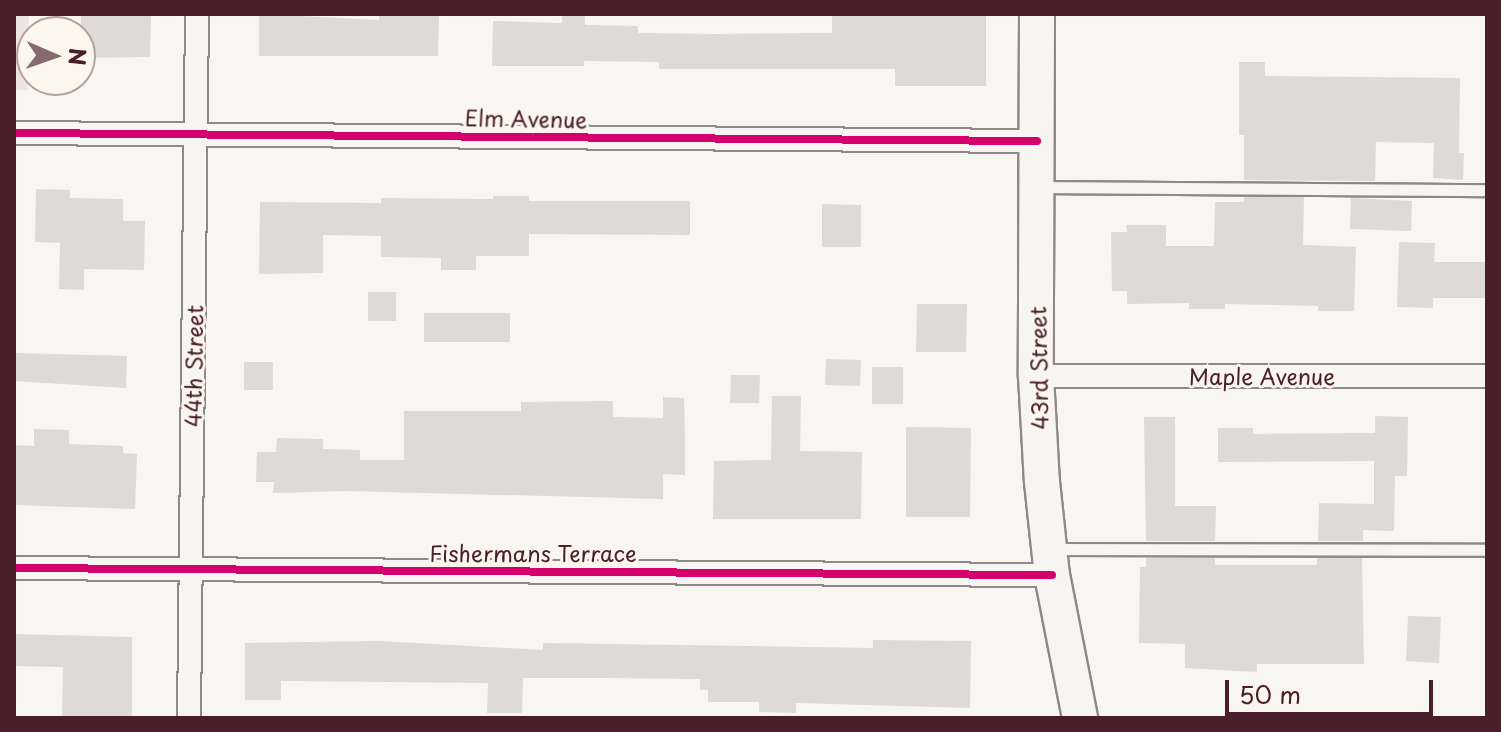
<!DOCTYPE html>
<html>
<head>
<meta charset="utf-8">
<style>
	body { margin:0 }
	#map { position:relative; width:1501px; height:732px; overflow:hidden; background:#f8f6f0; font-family:"Playpen Sans",sans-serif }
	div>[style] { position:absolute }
	.built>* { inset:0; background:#ebe6df }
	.building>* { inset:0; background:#dedad7 }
	.roads { filter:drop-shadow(2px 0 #918787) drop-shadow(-2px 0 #918787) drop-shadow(0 2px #918787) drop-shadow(0 -2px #918787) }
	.service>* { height:11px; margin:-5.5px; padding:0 5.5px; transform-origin:5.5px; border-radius:5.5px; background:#f6f5f1 }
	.minor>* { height:22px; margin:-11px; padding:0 11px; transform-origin:11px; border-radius:11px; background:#f6f5f1 }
	.primary>* { height:34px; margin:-17px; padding:0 17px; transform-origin:17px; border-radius:17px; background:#f6f5f1 }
	.cycleway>* { height:8px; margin:-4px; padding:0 4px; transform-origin:4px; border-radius:4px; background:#d6006c }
	span { translate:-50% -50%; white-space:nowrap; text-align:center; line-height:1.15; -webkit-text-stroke:6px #fbf7ec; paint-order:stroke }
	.street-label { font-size:22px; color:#4a1f2b }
	.frame { position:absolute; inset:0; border:16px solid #4a1f2b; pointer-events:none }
	.north { position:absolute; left:16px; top:16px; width:80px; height:80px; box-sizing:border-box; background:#fbf7ec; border:2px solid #b4a19f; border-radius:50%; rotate:92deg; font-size:22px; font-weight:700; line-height:32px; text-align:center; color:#4a1f2b }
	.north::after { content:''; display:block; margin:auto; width:28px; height:36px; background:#876a70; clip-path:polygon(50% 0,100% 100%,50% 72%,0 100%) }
	.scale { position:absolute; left:1225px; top:680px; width:208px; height:36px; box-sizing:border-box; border:4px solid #4a1f2b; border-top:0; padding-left:10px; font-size:24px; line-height:28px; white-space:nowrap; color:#4a1f2b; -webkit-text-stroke:6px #fbf7ec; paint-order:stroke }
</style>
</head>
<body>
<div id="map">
	<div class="built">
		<i style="clip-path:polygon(14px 14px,29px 14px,28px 90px,14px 90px)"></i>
	</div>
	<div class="building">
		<i style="clip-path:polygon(81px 14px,151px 14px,150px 57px,80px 58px)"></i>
		<i style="clip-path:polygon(259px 14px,379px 20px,379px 14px,439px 14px,438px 56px,259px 56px)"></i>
		<i style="clip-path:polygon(562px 14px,585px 14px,585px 25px,638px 26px,638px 33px,714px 34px,832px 33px,832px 14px,986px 16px,986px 86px,895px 86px,895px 69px,659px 69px,659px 62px,584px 61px,584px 66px,492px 66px,493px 21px,562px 23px)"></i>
		<i style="clip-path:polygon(1239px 62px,1265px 62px,1265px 76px,1460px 78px,1459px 153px,1464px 153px,1463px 180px,1433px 178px,1434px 143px,1376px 142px,1375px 181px,1244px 180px,1244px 135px,1239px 135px)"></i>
		<i style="clip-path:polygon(36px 189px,70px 190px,70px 198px,123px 199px,123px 221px,145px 221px,144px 270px,84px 269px,84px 290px,59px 289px,60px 243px,35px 242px)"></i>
		<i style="clip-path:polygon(493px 196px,529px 196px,529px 201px,690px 201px,690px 235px,529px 234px,529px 256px,476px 256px,476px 270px,441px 270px,441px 258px,381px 257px,381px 236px,323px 235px,323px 273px,259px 274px,260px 202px,381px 203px,381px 198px,493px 199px)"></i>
		<i style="clip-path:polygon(1244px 197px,1304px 197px,1303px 245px,1356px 247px,1354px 311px,1318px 311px,1318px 306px,1225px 304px,1225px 309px,1189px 309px,1189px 303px,1127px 304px,1127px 291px,1112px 291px,1111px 232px,1127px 232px,1126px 225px,1166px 225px,1166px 246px,1214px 246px,1215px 202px,1244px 202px)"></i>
		<i style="clip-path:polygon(1351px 198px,1412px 201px,1411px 231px,1350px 229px)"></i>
		<i style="clip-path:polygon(822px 204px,861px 205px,861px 247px,822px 247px)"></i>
		<i style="clip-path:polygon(1399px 242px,1435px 243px,1434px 262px,1487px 262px,1487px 298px,1433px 298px,1433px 308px,1397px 307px)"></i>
		<i style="clip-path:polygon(368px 292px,396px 292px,396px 321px,368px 321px)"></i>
		<i style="clip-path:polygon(917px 304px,967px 304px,966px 352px,916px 352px)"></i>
		<i style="clip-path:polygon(424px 313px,510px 313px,510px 342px,424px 342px)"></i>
		<i style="clip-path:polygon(14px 353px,127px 356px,126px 388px,14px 381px)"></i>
		<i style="clip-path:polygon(826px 359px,861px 360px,860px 386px,825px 385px)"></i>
		<i style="clip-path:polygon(244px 362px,273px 362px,273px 390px,244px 390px)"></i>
		<i style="clip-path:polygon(872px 367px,903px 367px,903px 404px,872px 404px)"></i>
		<i style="clip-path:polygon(731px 375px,760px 375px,759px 403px,730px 403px)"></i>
		<i style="clip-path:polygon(772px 396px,801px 396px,800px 451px,862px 452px,861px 519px,713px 519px,714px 461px,771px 460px)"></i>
		<i style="clip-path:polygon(663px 397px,684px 398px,685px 438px,685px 475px,663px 474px,663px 499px,347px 491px,273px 493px,274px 482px,256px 482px,257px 452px,276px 452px,277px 438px,323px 439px,323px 449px,360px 450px,360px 460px,404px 460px,404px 411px,521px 411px,521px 402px,613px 401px,613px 417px,663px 418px)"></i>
		<i style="clip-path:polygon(1375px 416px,1408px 417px,1407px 476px,1395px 476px,1394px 531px,1363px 530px,1363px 541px,1318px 541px,1319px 503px,1374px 504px,1374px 461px,1218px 462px,1218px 428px,1253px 428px,1253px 434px,1375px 433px)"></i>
		<i style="clip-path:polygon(1144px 417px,1175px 417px,1175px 506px,1216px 506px,1215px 541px,1146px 541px)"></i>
		<i style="clip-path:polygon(906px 427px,971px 428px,970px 517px,906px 517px)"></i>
		<i style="clip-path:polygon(34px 429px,69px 430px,69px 444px,123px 446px,123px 453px,137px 454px,135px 509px,14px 505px,14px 445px,34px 446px)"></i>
		<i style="clip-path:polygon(1146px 558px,1215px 558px,1215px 565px,1317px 565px,1317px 558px,1362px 558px,1364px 664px,1257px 664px,1257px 672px,1185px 668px,1185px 644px,1139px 643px,1140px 567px,1146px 567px)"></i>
		<i style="clip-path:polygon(1408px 616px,1441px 617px,1439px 663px,1406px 661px)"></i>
		<i style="clip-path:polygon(14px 634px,132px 637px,132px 718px,62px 718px,63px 667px,14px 666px)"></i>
		<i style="clip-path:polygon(873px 640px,971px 641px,970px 708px,796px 703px,796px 713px,759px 712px,759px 702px,708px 702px,708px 690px,700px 690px,700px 679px,606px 678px,523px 678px,522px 713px,487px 713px,488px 683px,281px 681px,281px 700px,245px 700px,245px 643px,380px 641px,543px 650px,543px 643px,873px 648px)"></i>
	</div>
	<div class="roads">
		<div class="service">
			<i style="left:1040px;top:187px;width:447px;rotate:0.4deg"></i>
			<i style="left:1052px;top:549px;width:435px;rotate:0.1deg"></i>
		</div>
		<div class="minor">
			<i style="left:14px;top:133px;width:1023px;rotate:0.45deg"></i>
			<i style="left:1036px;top:376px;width:451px"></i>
			<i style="left:14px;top:568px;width:1038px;rotate:0.39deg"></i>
			<i style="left:189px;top:718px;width:704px;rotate:-89.35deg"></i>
		</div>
		<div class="primary">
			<i style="left:1037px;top:14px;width:362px;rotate:90.2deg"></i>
			<i style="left:1036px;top:376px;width:106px;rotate:86.8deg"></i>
			<i style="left:1042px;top:482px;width:94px;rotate:83.9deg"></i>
			<i style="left:1052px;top:575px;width:146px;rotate:78.9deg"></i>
		</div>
	</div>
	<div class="cycleway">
		<i style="left:14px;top:133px;width:1023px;rotate:0.45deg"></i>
		<i style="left:14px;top:568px;width:1038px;rotate:0.39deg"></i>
	</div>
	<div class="street-label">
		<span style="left:526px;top:118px;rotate:1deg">Elm Avenue</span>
		<span style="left:193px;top:366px;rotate:-89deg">44th Street</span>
		<span style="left:1038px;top:368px;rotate:-91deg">43rd Street</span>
		<span style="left:1262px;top:376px">Maple Avenue</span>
		<span style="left:533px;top:553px">Fishermans Terrace</span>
	</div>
	<div class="frame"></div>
	<div class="north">N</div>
	<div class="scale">50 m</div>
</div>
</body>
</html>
